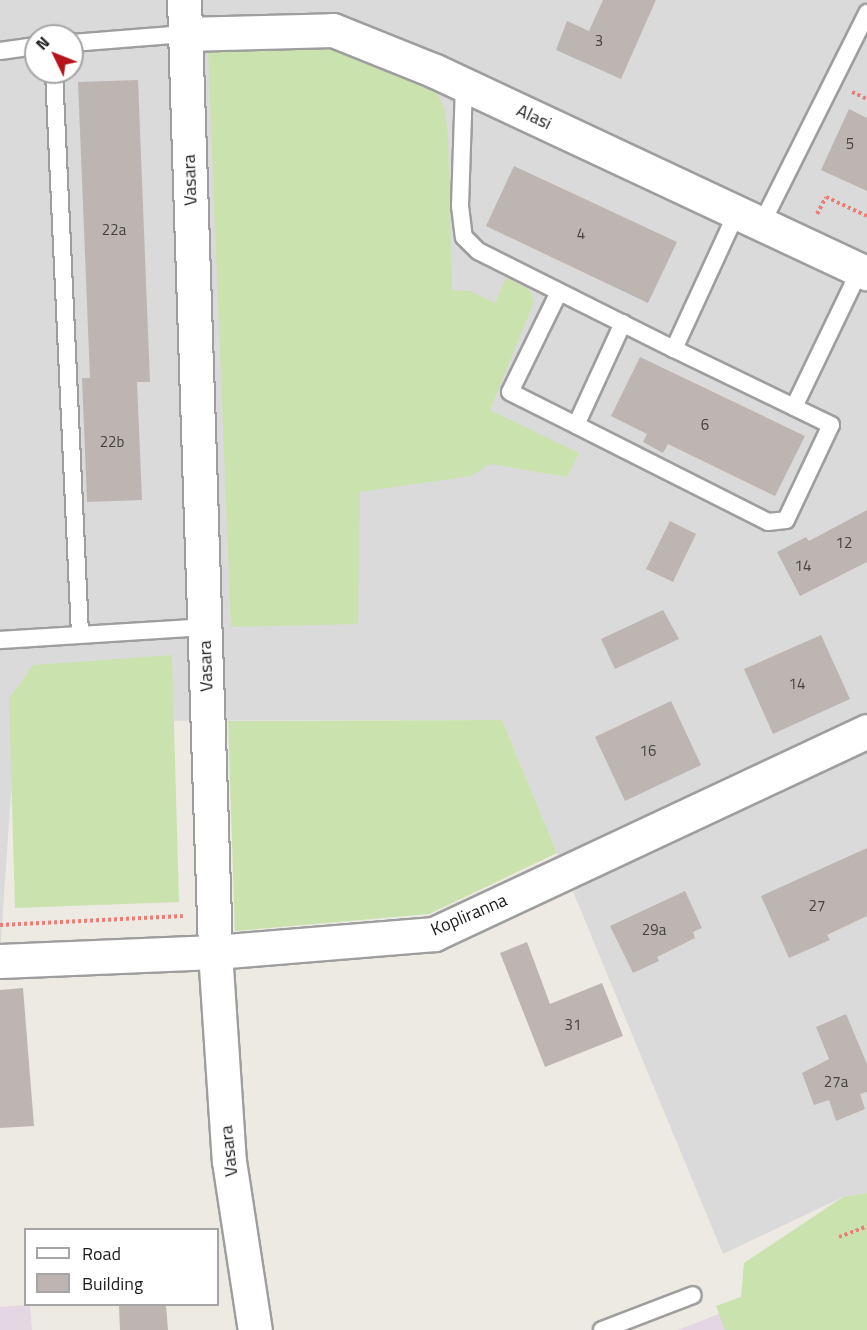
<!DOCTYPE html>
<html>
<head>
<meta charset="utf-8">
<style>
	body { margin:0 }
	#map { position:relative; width:867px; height:1330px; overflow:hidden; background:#ede9e3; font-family:"Titillium Web",sans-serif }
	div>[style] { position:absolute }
	.residential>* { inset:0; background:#dbdada }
	.industrial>* { inset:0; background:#e5d6e3 }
	.grass>* { inset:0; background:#cae2ae }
	.building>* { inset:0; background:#bdb5b1 }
	.path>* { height:4px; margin-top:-2px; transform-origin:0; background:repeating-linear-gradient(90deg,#eb7e76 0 3px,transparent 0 6px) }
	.roads { filter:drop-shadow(2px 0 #9e9e9e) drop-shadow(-2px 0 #9e9e9e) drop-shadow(0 2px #9e9e9e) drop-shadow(0 -2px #9e9e9e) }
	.service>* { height:16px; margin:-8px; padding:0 8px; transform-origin:8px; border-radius:8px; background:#fff }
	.minor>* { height:33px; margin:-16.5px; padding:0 16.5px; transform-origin:16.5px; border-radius:16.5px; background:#fff }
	span { translate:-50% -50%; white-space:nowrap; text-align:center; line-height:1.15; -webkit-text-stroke:4.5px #fff; paint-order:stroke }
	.number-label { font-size:15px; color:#454342 }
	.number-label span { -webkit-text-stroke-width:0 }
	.street-label { font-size:18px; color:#1d1d1d }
	.legend { position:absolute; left:24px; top:1228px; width:195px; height:78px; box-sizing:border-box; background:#fff; border:2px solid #a5a5a5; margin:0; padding:8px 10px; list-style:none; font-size:18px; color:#1d1d1d }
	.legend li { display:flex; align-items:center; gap:12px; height:30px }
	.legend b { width:30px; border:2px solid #a5a5a5 }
	.north { position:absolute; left:24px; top:24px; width:60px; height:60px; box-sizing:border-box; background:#fff; border:2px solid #a5a5a5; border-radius:50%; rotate:313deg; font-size:16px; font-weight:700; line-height:24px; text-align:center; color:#1d1d1d }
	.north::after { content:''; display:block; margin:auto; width:21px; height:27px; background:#b5141b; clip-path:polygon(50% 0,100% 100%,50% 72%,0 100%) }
</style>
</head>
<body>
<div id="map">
	<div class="residential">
		<i style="clip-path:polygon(evenodd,0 0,867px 0,867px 1193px,843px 1197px,723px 1254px,502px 720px,16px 721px,0 953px,0 0,36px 36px,72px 36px,72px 72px,36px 72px,36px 36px)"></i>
	</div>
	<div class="industrial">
		<i style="clip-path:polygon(774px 1293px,785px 1330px,678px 1330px)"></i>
		<i style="clip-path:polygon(30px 1305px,32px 1330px,0 1330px,0 1307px)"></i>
	</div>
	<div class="grass">
		<i style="clip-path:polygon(320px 46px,354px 53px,434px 87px,445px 110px,448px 136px,452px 290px,470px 291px,495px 303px,506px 278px,529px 289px,534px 302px,490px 410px,579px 453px,567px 477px,490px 464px,471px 476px,360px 492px,358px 624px,231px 627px,208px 51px)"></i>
		<i style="clip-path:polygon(172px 655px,179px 902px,15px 908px,9px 699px,33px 665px)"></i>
		<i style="clip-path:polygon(502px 720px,557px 853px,429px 914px,235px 931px,228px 721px)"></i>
		<i style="clip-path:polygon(867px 1193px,867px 1330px,725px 1330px,716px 1306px,741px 1297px,744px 1263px,843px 1197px)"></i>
	</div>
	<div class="building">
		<i style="clip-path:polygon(603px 0,656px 0,621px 79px,556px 50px,567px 21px,589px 31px)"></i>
		<i style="clip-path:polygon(138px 80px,150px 382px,137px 382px,142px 500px,87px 502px,82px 378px,90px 378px,78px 82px)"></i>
		<i style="clip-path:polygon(849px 109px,867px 118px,867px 191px,821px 170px)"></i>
		<i style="clip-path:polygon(514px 166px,677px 242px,648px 303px,486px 226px)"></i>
		<i style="clip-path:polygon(640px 357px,805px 436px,775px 496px,668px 444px,663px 453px,643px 442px,647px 434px,611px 416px)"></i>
		<i style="clip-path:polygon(867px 510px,867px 562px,800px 596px,777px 552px,806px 537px,809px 541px)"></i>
		<i style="clip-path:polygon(670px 521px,696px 534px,673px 582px,646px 569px)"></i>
		<i style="clip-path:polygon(663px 610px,679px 639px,615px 669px,601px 639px)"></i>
		<i style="clip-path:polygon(821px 635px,850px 699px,773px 734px,744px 669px)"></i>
		<i style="clip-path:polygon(671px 701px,701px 765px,625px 801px,595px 737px)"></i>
		<i style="clip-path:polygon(867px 848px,867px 916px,827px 935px,830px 940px,789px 958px,761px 896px)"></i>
		<i style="clip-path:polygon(685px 891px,702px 928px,693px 932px,695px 938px,657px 957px,659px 961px,633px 973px,610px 926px)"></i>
		<i style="clip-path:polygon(527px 942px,550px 1004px,602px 983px,623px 1036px,545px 1067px,500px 953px)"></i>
		<i style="clip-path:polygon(23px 988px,34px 1126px,0 1128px,0 990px)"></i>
		<i style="clip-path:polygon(846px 1014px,867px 1064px,867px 1092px,860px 1094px,865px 1109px,836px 1121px,829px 1100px,814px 1105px,802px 1073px,829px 1059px,816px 1027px)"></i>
		<i style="clip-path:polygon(119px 1305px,166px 1305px,168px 1330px,120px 1330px)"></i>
	</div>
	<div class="path">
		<i style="left:852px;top:92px;width:17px;rotate:25deg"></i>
		<i style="left:817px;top:214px;width:19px;rotate:-62deg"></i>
		<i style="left:826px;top:197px;width:45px;rotate:24.9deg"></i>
		<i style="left:0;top:925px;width:183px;rotate:-2.8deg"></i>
		<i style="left:839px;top:1237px;width:30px;rotate:-21deg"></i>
	</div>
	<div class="roads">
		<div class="service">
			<i style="left:72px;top:43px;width:113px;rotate:-4.6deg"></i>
			<i style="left:0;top:51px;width:36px;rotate:-8deg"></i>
			<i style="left:54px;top:72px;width:563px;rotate:87.35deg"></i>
			<i style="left:464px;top:85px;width:121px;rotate:91.9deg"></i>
			<i style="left:460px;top:206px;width:31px;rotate:83deg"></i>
			<i style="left:464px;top:237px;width:20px;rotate:45deg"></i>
			<i style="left:478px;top:251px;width:219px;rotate:26.6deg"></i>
			<i style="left:737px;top:212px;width:151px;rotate:114.7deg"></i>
			<i style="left:674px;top:349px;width:133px;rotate:25.8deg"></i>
			<i style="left:794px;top:407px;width:152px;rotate:-64.3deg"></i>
			<i style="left:762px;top:223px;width:235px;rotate:-63.4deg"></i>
			<i style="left:559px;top:292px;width:111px;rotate:116.1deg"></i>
			<i style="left:510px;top:392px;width:74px;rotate:26.6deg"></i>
			<i style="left:623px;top:323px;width:112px;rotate:114.7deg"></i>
			<i style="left:576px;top:425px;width:215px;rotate:26.8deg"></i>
			<i style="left:768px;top:522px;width:18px;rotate:-6deg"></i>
			<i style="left:786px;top:520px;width:105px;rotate:-64.7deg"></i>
			<i style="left:831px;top:425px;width:41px;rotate:-154.1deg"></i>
			<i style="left:0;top:640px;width:205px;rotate:-3.6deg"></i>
			<i style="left:602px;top:1330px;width:97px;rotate:-21deg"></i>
		</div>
		<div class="minor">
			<i style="left:184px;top:0;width:953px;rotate:88.13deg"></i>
			<i style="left:215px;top:952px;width:209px;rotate:86.2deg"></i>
			<i style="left:229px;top:1161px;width:171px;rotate:81.3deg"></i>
			<i style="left:185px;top:34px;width:148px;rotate:-1.5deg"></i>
			<i style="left:333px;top:30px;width:110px;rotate:21.9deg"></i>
			<i style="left:435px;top:71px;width:477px;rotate:25.1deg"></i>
			<i style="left:0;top:961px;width:215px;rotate:-2.4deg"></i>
			<i style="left:215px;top:952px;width:220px;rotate:-4.7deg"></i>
			<i style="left:434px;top:934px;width:478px;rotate:-25.1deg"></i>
		</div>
	</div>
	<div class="number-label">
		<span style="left:599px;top:41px">3</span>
		<span style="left:850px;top:144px">5</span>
		<span style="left:114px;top:230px">22a</span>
		<span style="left:581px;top:234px">4</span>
		<span style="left:705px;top:425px">6</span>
		<span style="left:112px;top:442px">22b</span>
		<span style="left:844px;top:543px">12</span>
		<span style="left:803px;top:566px">14</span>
		<span style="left:797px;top:684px">14</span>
		<span style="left:648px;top:751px">16</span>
		<span style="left:817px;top:906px">27</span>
		<span style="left:654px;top:930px">29a</span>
		<span style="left:573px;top:1025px">31</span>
		<span style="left:836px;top:1082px">27a</span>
	</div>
	<div class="street-label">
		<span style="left:534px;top:117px;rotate:25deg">Alasi</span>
		<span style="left:190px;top:180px;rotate:-92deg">Vasara</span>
		<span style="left:206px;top:666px;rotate:-92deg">Vasara</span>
		<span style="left:469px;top:915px;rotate:-23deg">Kopliranna</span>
		<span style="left:229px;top:1151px;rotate:-96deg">Vasara</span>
	</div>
	<ul class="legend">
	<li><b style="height:8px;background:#fff"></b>Road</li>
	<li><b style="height:16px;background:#bdb5b1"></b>Building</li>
	</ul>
	<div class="north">N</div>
</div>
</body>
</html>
